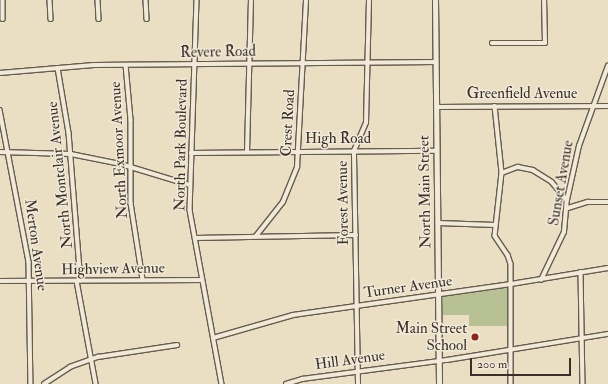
<!DOCTYPE html>
<html>
<head>
<meta charset="utf-8">
<style>
	body { margin:0 }
	#map { position:relative; width:608px; height:384px; overflow:hidden; background:#eadec3; font-family:"IM FELL Double Pica",serif }
	div>[style] { position:absolute }
	.green>* { inset:0; background:#b7c194 }
	.roads { filter:drop-shadow(1px 0 #675c50) drop-shadow(-1px 0 #675c50) drop-shadow(0 1px #675c50) drop-shadow(0 -1px #675c50) }
	.street>* { height:3.5px; margin:-1.75px; padding:0 1.75px; transform-origin:1.75px; border-radius:1.75px; background:#f1ead8 }
	.secondary>* { height:5px; margin:-2.5px; padding:0 2.5px; transform-origin:2.5px; border-radius:2.5px; background:#f1ead8 }
	.dots>* { width:11px; height:11px; translate:-50% -50%; box-sizing:border-box; border:2px solid #f1ead8; border-radius:50% }
	span { translate:-50% -50%; white-space:nowrap; text-align:center; line-height:1.15; -webkit-text-stroke:3px #f1ead8; paint-order:stroke }
	.street-label { font-size:15px; color:#3b3029 }
	.poi-label { font-size:15px; color:#3b3029 }
	.right { translate:-100% -50%; text-align:right }
	.scale { position:absolute; left:470px; top:358px; width:101px; height:18px; box-sizing:border-box; border:2px solid #3b3029; border-top:0; padding-left:5px; font-size:12px; line-height:14px; white-space:nowrap; color:#3b3029; -webkit-text-stroke:3px #f1ead8; paint-order:stroke }
</style>
</head>
<body>
<div id="map">
	<div class="green">
		<i style="clip-path:polygon(509px 286px,509px 326px,469px 326px,469px 315px,441px 315px,441px 296px)"></i>
	</div>
	<div class="roads">
		<div class="street">
			<i style="left:3px;top:0;width:19px;rotate:90deg"></i>
			<i style="left:50px;top:0;width:19px;rotate:87deg"></i>
			<i style="left:98px;top:0;width:19px;rotate:87deg"></i>
			<i style="left:146px;top:0;width:19px;rotate:87deg"></i>
			<i style="left:197px;top:0;width:210px;rotate:91.9deg"></i>
			<i style="left:190px;top:210px;width:177px;rotate:79.6deg"></i>
			<i style="left:492px;top:43px;width:53px"></i>
			<i style="left:545px;top:43px;width:43px;rotate:-91.3deg"></i>
			<i style="left:126px;top:65px;width:55px;rotate:84.8deg"></i>
			<i style="left:131px;top:120px;width:83px;rotate:90deg"></i>
			<i style="left:131px;top:203px;width:78px;rotate:81.1deg"></i>
			<i style="left:58px;top:68px;width:66px;rotate:80.4deg"></i>
			<i style="left:69px;top:133px;width:148px;rotate:85.4deg"></i>
			<i style="left:0;top:73px;width:94px;rotate:-4.9deg"></i>
			<i style="left:94px;top:65px;width:342px;rotate:-0.5deg"></i>
			<i style="left:495px;top:106px;width:67px;rotate:84deg"></i>
			<i style="left:502px;top:173px;width:63px;rotate:96.3deg"></i>
			<i style="left:495px;top:236px;width:23px;rotate:56deg"></i>
			<i style="left:508px;top:255px;width:9px;rotate:72deg"></i>
			<i style="left:511px;top:264px;width:120px;rotate:90deg"></i>
			<i style="left:437px;top:107px;width:171px;rotate:-0.3deg"></i>
			<i style="left:0;top:110px;width:155px;rotate:79.2deg"></i>
			<i style="left:29px;top:262px;width:122px;rotate:89.1deg"></i>
			<i style="left:0;top:152px;width:71px;rotate:1.6deg"></i>
			<i style="left:71px;top:154px;width:51px;rotate:11.3deg"></i>
			<i style="left:121px;top:164px;width:72px;rotate:16.9deg"></i>
			<i style="left:247px;top:152px;width:152px;rotate:-88.5deg"></i>
			<i style="left:191px;top:153px;width:246px;rotate:-0.5deg"></i>
			<i style="left:502px;top:173px;width:17px;rotate:-21deg"></i>
			<i style="left:518px;top:167px;width:15px;rotate:11deg"></i>
			<i style="left:533px;top:170px;width:22px;rotate:32deg"></i>
			<i style="left:552px;top:182px;width:23px;rotate:50deg"></i>
			<i style="left:568px;top:208px;width:21px;rotate:-17deg"></i>
			<i style="left:588px;top:202px;width:20px"></i>
			<i style="left:438px;top:223px;width:57px;rotate:2deg"></i>
			<i style="left:256px;top:236px;width:43px;rotate:-51.5deg"></i>
			<i style="left:283px;top:202px;width:38px;rotate:-68deg"></i>
			<i style="left:297px;top:167px;width:167px;rotate:-86.9deg"></i>
			<i style="left:195px;top:238px;width:161px;rotate:-1.1deg"></i>
			<i style="left:581px;top:272px;width:112px;rotate:89deg"></i>
			<i style="left:541px;top:280px;width:53px;rotate:-64.4deg"></i>
			<i style="left:564px;top:232px;width:32px;rotate:-85deg"></i>
			<i style="left:567px;top:200px;width:55px;rotate:-77.5deg"></i>
			<i style="left:579px;top:146px;width:85px;rotate:-70.1deg"></i>
			<i style="left:0;top:281px;width:202px;rotate:-0.3deg"></i>
			<i style="left:77px;top:281px;width:105px;rotate:79.5deg"></i>
			<i style="left:213px;top:338px;width:83px;rotate:-16deg"></i>
			<i style="left:293px;top:315px;width:220px;rotate:-8.1deg"></i>
			<i style="left:511px;top:284px;width:98px;rotate:-9.4deg"></i>
			<i style="left:44px;top:384px;width:31px;rotate:-33deg"></i>
			<i style="left:70px;top:367px;width:30px;rotate:-20deg"></i>
			<i style="left:98px;top:357px;width:80px;rotate:-8.6deg"></i>
			<i style="left:286px;top:384px;width:17px;rotate:-17deg"></i>
			<i style="left:302px;top:379px;width:146px;rotate:-7.5deg"></i>
			<i style="left:447px;top:360px;width:163px;rotate:-9.2deg"></i>
			<i style="left:358px;top:384px;width:233px;rotate:-91deg"></i>
			<i style="left:354px;top:151px;width:30px;rotate:-67deg"></i>
			<i style="left:366px;top:123px;width:123px;rotate:-88.6deg"></i>
		</div>
		<div class="secondary">
			<i style="left:435px;top:0;width:384px;rotate:89.4deg"></i>
		</div>
	</div>
	<div class="dots">
		<i style="left:475px;top:337px;background:#8f2418"></i>
	</div>
	<div class="street-label">
		<span style="left:218px;top:52px;rotate:-1deg">Revere Road</span>
		<span style="left:522px;top:94px">Greenfield Avenue</span>
		<span style="left:288px;top:123px;rotate:-87deg">Crest Road</span>
		<span style="left:338px;top:139px">High Road</span>
		<span style="left:181px;top:145px;rotate:-89deg">North Park Boulevard</span>
		<span style="left:119px;top:150px;rotate:-93deg">North Exmoor Avenue</span>
		<span style="left:60px;top:175px;rotate:-96deg">North Montclair Avenue</span>
		<span style="left:561px;top:183px;rotate:-80deg">Sunset Avenue</span>
		<span style="left:425px;top:192px;rotate:-91deg">North Main Street</span>
		<span style="left:343px;top:203px;rotate:-91deg">Forest Avenue</span>
		<span style="left:36px;top:245px;rotate:82deg">Merton Avenue</span>
		<span style="left:113px;top:269px;rotate:-1deg">Highview Avenue</span>
		<span style="left:408px;top:287px;rotate:-8deg">Turner Avenue</span>
		<span style="left:350px;top:360px;rotate:-8deg">Hill Avenue</span>
	</div>
	<div class="poi-label">
		<span class="right" style="left:467px;top:337px">Main Street<br>School</span>
	</div>
	<div class="scale">200 m</div>
</div>
</body>
</html>
